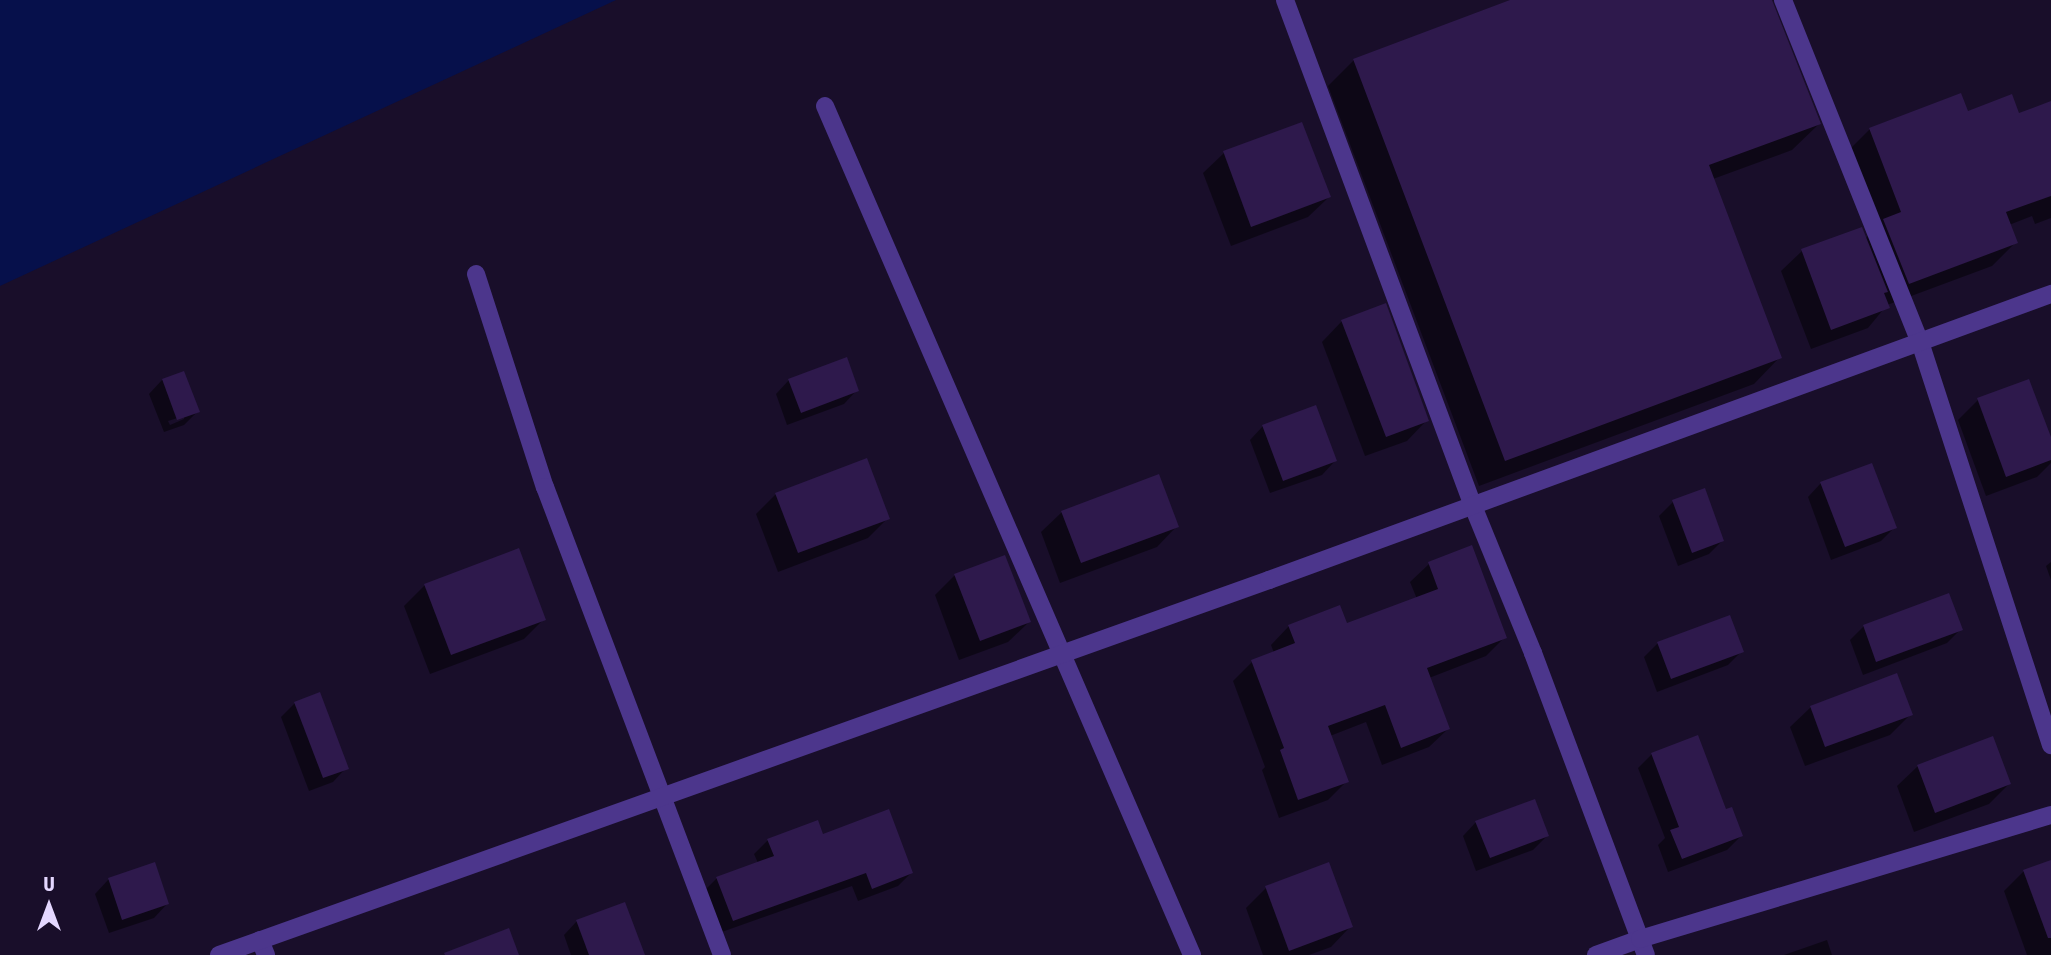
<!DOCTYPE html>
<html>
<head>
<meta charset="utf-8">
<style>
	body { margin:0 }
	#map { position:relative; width:2051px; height:955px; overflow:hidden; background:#190e2a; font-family:"Fira Sans Condensed",sans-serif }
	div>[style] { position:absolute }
	.water>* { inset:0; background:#06104b }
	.shadow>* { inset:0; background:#0007 }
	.building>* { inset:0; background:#2e194c }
	.minor>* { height:18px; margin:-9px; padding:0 9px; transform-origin:9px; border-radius:9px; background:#4c368c }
	.tertiary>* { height:18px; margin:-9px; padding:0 9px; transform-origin:9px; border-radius:9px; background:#4c368c }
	span { translate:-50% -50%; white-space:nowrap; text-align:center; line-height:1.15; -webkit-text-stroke:5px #190e2a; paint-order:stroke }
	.north { position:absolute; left:14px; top:871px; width:70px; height:70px; -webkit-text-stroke:5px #190e2a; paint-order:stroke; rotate:0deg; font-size:19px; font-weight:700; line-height:28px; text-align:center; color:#e4d7ff }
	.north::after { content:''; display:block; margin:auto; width:24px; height:32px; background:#e4d7ff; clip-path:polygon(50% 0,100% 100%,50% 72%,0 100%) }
</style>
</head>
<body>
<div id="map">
	<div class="water">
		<i style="clip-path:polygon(0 0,616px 0,0 286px)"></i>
	</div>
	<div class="shadow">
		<i style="clip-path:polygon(1515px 0,1771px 0,1819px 124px,1792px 150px,1713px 179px,1780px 357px,1754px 384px,1479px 486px,1328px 86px,1354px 60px)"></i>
		<i style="clip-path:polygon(2051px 103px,2051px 218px,2035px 224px,2032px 216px,2009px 225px,2016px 242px,1992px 266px,1887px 305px,1868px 328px,1811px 349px,1781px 271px,1802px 251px,1865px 239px,1875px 229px,1846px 153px,1870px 129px,1967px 113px,2018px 115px)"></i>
		<i style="clip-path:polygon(1301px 124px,1329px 197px,1308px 217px,1231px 246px,1203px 173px,1224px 153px)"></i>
		<i style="clip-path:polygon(1342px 321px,1427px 420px,1407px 441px,1365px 456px,1322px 342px)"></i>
		<i style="clip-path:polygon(evenodd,183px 373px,198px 411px,184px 425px,164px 432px,149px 394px,162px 380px,183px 373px,184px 416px,184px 419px,170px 425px,168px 421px,184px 416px)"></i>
		<i style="clip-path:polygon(789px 380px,857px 390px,844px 404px,787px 425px,776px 394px)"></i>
		<i style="clip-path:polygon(1978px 400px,2051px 442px,2051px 463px,2037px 477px,1986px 496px,1958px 420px)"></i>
		<i style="clip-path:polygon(1263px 426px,1335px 461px,1322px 475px,1270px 493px,1250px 440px)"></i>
		<i style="clip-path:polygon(1821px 483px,1895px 527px,1881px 541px,1831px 560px,1808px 497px)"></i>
		<i style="clip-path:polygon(1704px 491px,1722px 541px,1709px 554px,1678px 566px,1659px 516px,1673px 502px)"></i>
		<i style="clip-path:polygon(776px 494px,888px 518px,868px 538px,778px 572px,756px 514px)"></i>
		<i style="clip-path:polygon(1062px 512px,1177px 526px,1157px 547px,1060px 583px,1041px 532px)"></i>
		<i style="clip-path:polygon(2051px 562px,2051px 580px,2046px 566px)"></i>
		<i style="clip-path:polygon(1429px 564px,1505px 637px,1486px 656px,1429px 678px,1448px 729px,1429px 747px,1382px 765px,1366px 722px,1330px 736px,1347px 781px,1328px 800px,1279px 818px,1262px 770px,1265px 767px,1233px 681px,1252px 662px,1274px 653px,1271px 645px,1289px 626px,1346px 625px,1417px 599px,1410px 582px)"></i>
		<i style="clip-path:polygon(955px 575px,1029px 622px,1008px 642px,959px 660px,935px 595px)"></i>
		<i style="clip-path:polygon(425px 585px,544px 619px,524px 639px,430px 674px,404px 606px)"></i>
		<i style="clip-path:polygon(1864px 626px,1961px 629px,1947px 643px,1863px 675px,1850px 640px)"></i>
		<i style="clip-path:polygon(1658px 643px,1742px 651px,1728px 665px,1657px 692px,1644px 657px)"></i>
		<i style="clip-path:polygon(295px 703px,346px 768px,333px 782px,309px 791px,281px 717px)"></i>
		<i style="clip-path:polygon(1811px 707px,1911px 714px,1890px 735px,1805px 766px,1790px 727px)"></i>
		<i style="clip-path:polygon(1652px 754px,1725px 812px,1741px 836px,1727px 850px,1668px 872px,1658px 845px,1665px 838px,1638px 768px)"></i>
		<i style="clip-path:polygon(1918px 766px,2009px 784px,1989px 804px,1914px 832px,1897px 786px)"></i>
		<i style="clip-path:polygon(1476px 822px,1547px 836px,1533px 850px,1476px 871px,1463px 836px)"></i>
		<i style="clip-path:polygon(822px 836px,911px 873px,898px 886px,858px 901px,852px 886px,719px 933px,703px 892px,717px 878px,758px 863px,754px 854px,768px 840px)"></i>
		<i style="clip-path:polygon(2051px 861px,2051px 955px,2027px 955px,2004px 891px,2024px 871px)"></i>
		<i style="clip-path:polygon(154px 865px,167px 904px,154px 918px,109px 933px,95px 894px,108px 880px)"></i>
		<i style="clip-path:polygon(1266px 888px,1351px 926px,1331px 947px,1309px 955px,1263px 955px,1246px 908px)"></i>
		<i style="clip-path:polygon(577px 921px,643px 955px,571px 955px,564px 935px)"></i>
		<i style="clip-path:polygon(1827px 940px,1832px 955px,1784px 955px)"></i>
	</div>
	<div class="building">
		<i style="clip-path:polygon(1510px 0,1772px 0,1821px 124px,1709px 165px,1782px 358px,1505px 461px,1353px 59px)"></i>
		<i style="clip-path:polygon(1961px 93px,1968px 111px,2012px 94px,2019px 113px,2051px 101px,2051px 196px,2006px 212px,2018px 243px,1909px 284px,1883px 219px,1901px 212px,1869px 128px)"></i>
		<i style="clip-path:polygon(1302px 122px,1331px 197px,1251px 227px,1223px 151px)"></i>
		<i style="clip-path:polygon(1862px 227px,1888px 292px,1884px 293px,1890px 308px,1831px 330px,1801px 249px)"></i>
		<i style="clip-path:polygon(1386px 303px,1429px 421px,1386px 437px,1341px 320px)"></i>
		<i style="clip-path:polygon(847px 357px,859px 391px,801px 413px,788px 379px)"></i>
		<i style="clip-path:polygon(184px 371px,200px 412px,177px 420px,162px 379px)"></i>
		<i style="clip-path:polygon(2029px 379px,2051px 437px,2051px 460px,2006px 477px,1977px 398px)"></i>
		<i style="clip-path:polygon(1316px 405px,1337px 461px,1283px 481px,1262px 425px)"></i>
		<i style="clip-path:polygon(867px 458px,890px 519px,798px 553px,775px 493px)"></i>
		<i style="clip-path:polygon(1872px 463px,1897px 528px,1845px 547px,1820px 482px)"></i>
		<i style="clip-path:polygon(1159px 474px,1179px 527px,1081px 563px,1061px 511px)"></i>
		<i style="clip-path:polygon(1705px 488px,1724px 541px,1692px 553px,1672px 500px)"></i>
		<i style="clip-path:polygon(1472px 545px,1507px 638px,1427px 668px,1450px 729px,1401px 748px,1385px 705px,1328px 726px,1349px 782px,1298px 800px,1280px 750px,1284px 748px,1251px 660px,1295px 643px,1288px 625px,1340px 605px,1347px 623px,1438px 589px,1428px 562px)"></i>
		<i style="clip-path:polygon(519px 548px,546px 620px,451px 655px,424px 584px)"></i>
		<i style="clip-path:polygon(1005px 555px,1031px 622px,980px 641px,954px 574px)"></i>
		<i style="clip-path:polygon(1949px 593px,1963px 630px,1876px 662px,1863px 625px)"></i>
		<i style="clip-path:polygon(1730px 615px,1744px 652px,1671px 679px,1657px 642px)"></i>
		<i style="clip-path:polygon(1897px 673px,1913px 715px,1825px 747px,1810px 706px)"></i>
		<i style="clip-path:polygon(320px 692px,349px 769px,323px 778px,294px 702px)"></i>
		<i style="clip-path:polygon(1698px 735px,1726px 809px,1732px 807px,1743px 836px,1682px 859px,1670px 830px,1679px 827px,1651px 753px)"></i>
		<i style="clip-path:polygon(1993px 736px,2011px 784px,1935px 813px,1917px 765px)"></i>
		<i style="clip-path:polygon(1535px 799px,1549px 836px,1490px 858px,1475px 821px)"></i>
		<i style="clip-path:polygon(889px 809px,913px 873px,872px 889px,866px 873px,733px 921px,716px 877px,774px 856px,767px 839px,818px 820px,823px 834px)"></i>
		<i style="clip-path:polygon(2051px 860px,2051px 938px,2048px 938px,2023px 870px)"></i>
		<i style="clip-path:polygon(155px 862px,169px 904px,122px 920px,108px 878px)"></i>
		<i style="clip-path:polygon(1329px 862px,1353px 927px,1289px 951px,1265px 886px)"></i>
		<i style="clip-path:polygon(625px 902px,645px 955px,589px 955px,576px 920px)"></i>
		<i style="clip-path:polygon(509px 928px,519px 955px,445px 955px,444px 953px)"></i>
	</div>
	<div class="minor">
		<i style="left:1285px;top:0;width:540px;rotate:69.62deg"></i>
		<i style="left:1473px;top:506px;width:159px;rotate:67.8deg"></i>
		<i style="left:1533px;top:653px;width:322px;rotate:69.5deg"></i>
		<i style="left:1783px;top:0;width:368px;rotate:68.2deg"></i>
		<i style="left:1920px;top:342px;width:424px;rotate:72deg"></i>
		<i style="left:825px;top:106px;width:925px;rotate:66.62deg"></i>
		<i style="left:476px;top:274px;width:224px;rotate:72.1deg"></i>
		<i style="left:545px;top:487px;width:500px;rotate:69.28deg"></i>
		<i style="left:260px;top:940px;width:16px;rotate:68deg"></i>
		<i style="left:1596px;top:955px;width:47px;rotate:-20deg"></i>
		<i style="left:1640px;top:939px;width:429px;rotate:-16.8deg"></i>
	</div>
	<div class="tertiary">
		<i style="left:219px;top:955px;width:1115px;rotate:-19.65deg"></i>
		<i style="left:1269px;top:580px;width:833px;rotate:-20.09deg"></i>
	</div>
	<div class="north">U</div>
</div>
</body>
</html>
